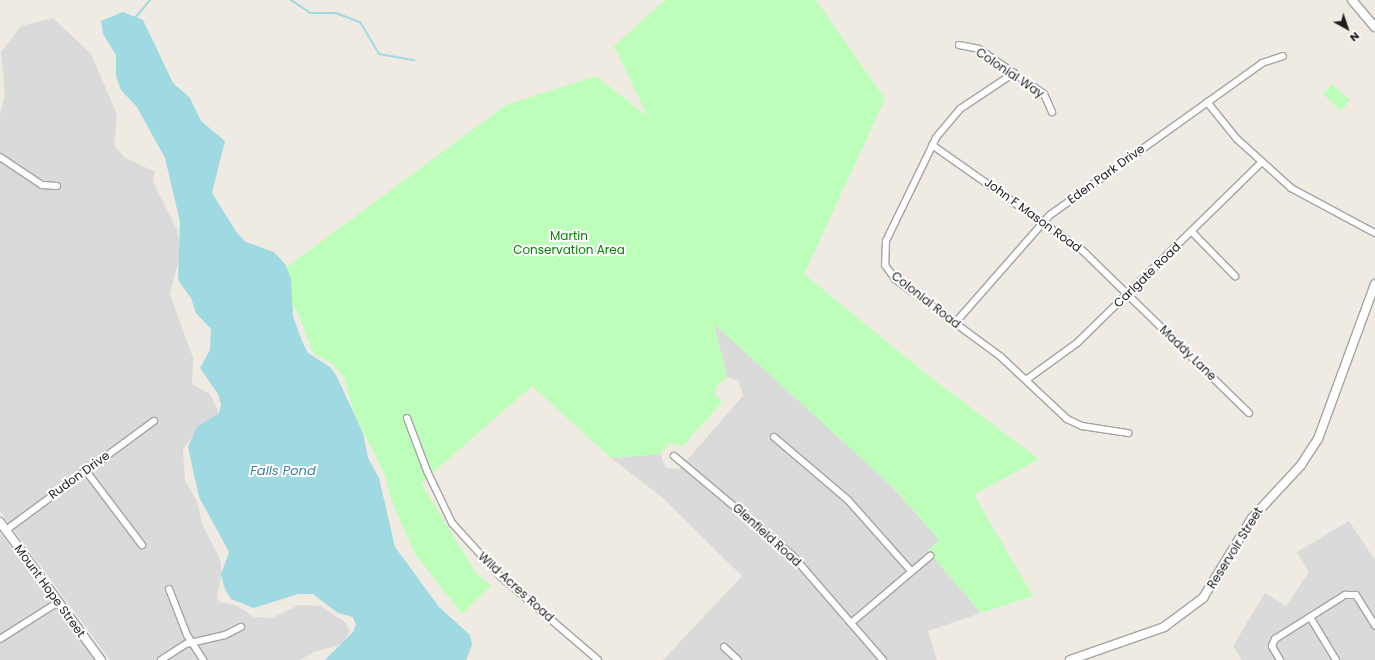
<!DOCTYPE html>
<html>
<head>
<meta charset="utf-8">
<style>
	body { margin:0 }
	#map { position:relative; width:1375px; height:660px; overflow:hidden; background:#efeae2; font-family:Poppins,sans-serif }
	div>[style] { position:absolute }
	.residential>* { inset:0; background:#dbdada }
	.park>* { inset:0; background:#bdfebb }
	.water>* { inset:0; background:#9fd9e1 }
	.stream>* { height:2px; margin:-1px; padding:0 1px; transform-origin:1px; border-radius:1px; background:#9fd9e1 }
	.roads { filter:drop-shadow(1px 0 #a4a4a4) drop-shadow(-1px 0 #a4a4a4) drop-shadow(0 1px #a4a4a4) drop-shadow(0 -1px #a4a4a4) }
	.minor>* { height:6px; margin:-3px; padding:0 3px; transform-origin:3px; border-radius:3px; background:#fff }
	.tertiary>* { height:8px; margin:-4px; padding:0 4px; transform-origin:4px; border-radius:4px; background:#fff }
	span { translate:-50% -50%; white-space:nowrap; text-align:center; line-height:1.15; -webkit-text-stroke:4px #fff; paint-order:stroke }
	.street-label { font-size:12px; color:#1d1d1d }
	.park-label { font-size:12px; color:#068402 }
	.water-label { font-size:13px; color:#3d7ca5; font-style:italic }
	.north { position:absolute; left:1327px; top:8px; width:40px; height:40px; -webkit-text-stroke:3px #fff; paint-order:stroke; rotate:140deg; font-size:11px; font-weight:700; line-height:16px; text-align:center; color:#1d1d1d }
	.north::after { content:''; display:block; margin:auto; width:14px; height:18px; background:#1d1d1d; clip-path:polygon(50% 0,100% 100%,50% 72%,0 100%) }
</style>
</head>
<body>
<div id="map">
	<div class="residential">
		<i style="clip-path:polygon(53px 18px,91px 54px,117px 115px,114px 145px,124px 157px,155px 172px,153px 182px,177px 230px,181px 251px,170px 294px,193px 358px,192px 384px,210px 394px,218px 411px,217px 418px,196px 432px,183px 449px,185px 480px,197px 501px,203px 526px,220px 559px,222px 572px,217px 597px,219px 602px,236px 605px,254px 617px,272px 618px,299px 605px,320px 606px,345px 622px,350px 631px,342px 644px,314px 652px,300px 660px,110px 660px,0 511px,0 116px,5px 94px,1px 52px,21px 26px)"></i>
		<i style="clip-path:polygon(714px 324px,871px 464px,940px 540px,928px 551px,981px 613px,928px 631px,937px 660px,663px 660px,742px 576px,663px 498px,611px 458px,660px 454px,666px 468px,679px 469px,743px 396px,739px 381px,727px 377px)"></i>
		<i style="clip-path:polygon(1349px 521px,1375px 560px,1375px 660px,1242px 660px,1233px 646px,1265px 593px,1286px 606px,1309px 572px,1297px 552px)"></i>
		<i style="clip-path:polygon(0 532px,9px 545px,95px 660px,0 660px)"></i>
	</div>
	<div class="park">
		<i style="clip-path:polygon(665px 0,816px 0,885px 99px,804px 274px,925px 373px,1039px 459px,974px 495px,1033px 596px,981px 613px,928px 551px,939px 540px,897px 491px,714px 324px,727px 377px,716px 387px,716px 396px,722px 402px,683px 446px,670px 443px,660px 454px,611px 458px,532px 386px,421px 483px,476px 573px,491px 586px,462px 614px,415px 554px,392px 502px,385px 475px,355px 415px,344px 378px,333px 364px,313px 353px,299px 316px,276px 275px,506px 105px,596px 76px,648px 117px,614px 46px)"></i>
		<i style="clip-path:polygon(1332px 84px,1350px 100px,1341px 111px,1323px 94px)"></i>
	</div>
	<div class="water">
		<i style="clip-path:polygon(123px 12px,143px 20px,173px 83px,190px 98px,201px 121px,225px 141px,212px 193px,237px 233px,246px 242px,274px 252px,285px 264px,291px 279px,293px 316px,302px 341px,308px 353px,330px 367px,336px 375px,363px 433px,368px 458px,379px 478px,395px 547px,439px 607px,470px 635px,472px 645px,466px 660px,325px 660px,353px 632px,356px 625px,353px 617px,338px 613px,313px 594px,298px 594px,254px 608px,231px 599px,225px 589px,221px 575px,229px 552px,199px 497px,188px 447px,197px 427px,219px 413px,221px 405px,218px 394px,200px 368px,210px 350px,211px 329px,196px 313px,191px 298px,178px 280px,180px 222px,165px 158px,137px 107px,121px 90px,116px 76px,116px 55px,103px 34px,101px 21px)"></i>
	</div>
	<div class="stream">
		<i style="left:291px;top:0;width:23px;rotate:34deg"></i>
		<i style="left:310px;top:13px;width:26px"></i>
		<i style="left:336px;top:13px;width:26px;rotate:21deg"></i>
		<i style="left:360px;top:22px;width:37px;rotate:59deg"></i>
		<i style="left:379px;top:54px;width:36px;rotate:10deg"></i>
		<i style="left:135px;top:18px;width:23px;rotate:-50deg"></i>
	</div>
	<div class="roads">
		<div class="minor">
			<i style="left:959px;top:45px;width:20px;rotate:11deg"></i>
			<i style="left:979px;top:49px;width:79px;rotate:34.7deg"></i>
			<i style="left:1044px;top:94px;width:20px;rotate:66deg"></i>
			<i style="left:1014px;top:73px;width:65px;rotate:146.3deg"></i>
			<i style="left:960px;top:109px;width:38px;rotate:130deg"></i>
			<i style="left:936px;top:138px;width:114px;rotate:115.9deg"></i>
			<i style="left:886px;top:241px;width:24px;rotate:92deg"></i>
			<i style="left:885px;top:265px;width:17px;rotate:54deg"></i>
			<i style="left:895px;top:279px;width:132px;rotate:36.3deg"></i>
			<i style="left:1001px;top:357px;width:91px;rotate:43.2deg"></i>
			<i style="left:1067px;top:419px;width:17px;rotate:25deg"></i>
			<i style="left:1082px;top:426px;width:47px;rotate:8.7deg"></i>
			<i style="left:1207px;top:102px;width:48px;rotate:51deg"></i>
			<i style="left:1237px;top:139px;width:73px;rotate:42.2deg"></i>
			<i style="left:1291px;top:188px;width:95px;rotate:28.2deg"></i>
			<i style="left:932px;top:145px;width:184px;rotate:35.1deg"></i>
			<i style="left:1083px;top:251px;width:232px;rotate:44.3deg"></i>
			<i style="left:0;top:157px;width:50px;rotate:33.7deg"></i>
			<i style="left:42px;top:185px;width:15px;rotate:4deg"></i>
			<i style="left:1192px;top:232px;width:62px;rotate:45.7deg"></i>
			<i style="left:955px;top:323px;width:144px;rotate:-48.7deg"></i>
			<i style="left:1050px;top:215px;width:261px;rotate:-35.6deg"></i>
			<i style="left:1262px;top:63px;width:22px;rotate:-18deg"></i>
			<i style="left:1026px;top:380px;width:63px;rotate:-36deg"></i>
			<i style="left:1077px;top:343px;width:257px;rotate:-44.4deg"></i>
			<i style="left:407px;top:418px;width:57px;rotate:69.3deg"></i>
			<i style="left:427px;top:471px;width:58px;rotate:64.3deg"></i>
			<i style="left:452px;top:523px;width:72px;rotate:47.8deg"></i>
			<i style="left:500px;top:576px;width:129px;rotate:40.6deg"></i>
			<i style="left:774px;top:437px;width:97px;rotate:40.4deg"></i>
			<i style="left:848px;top:500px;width:95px;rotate:48.4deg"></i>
			<i style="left:674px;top:456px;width:154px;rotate:40deg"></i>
			<i style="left:792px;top:555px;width:139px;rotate:49.1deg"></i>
			<i style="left:86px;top:471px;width:93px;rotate:52.9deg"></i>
			<i style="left:6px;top:530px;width:184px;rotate:-36.4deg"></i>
			<i style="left:169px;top:589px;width:49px;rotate:68.6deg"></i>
			<i style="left:187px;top:635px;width:30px;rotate:57deg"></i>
			<i style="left:1310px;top:617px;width:50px;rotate:58.8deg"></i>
			<i style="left:851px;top:623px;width:104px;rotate:-40.3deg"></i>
			<i style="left:0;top:639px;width:69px;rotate:-32.5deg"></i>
			<i style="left:724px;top:647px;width:19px;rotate:43deg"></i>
			<i style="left:161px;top:660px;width:30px;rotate:-33deg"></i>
			<i style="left:186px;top:644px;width:40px;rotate:-13deg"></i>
			<i style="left:225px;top:635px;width:18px;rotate:-27deg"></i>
			<i style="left:1280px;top:660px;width:16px;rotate:-120deg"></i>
			<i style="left:1272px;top:646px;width:8px;rotate:-67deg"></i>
			<i style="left:1275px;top:639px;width:83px;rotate:-32.2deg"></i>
			<i style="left:1345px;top:595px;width:11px"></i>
			<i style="left:1356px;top:595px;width:36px;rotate:58deg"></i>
		</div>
		<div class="tertiary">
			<i style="left:1352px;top:0;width:35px;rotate:50deg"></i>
			<i style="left:0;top:522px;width:171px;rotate:53.8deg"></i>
			<i style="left:1070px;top:660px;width:100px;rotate:-19.3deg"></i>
			<i style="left:1164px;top:627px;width:49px;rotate:-36.6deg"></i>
			<i style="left:1203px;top:598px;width:94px;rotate:-58.5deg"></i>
			<i style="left:1252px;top:518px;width:72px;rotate:-47.2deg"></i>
			<i style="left:1301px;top:465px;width:31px;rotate:-57deg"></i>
			<i style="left:1318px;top:439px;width:165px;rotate:-69.8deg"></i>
		</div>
	</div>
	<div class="street-label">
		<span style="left:1010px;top:73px;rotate:34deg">Colonial Way</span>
		<span style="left:1106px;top:174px;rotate:-36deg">Eden Park Drive</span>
		<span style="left:1033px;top:215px;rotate:36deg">John F Mason Road</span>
		<span style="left:1147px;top:275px;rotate:-44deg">Carlgate Road</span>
		<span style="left:926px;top:300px;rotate:38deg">Colonial Road</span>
		<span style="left:1188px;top:353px;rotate:44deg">Maddy Lane</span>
		<span style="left:79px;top:475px;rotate:-36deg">Rudon Drive</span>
		<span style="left:767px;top:535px;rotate:42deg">Glenfield Road</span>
		<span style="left:1235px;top:548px;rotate:-58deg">Reservoir Street</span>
		<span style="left:516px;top:587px;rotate:42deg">Wild Acres Road</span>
		<span style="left:50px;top:591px;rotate:54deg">Mount Hope Street</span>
	</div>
	<div class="park-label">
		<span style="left:569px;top:243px">Martin<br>Conservation Area</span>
	</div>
	<div class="water-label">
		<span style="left:283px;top:471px">Falls Pond</span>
	</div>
	<div class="north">N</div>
</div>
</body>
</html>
